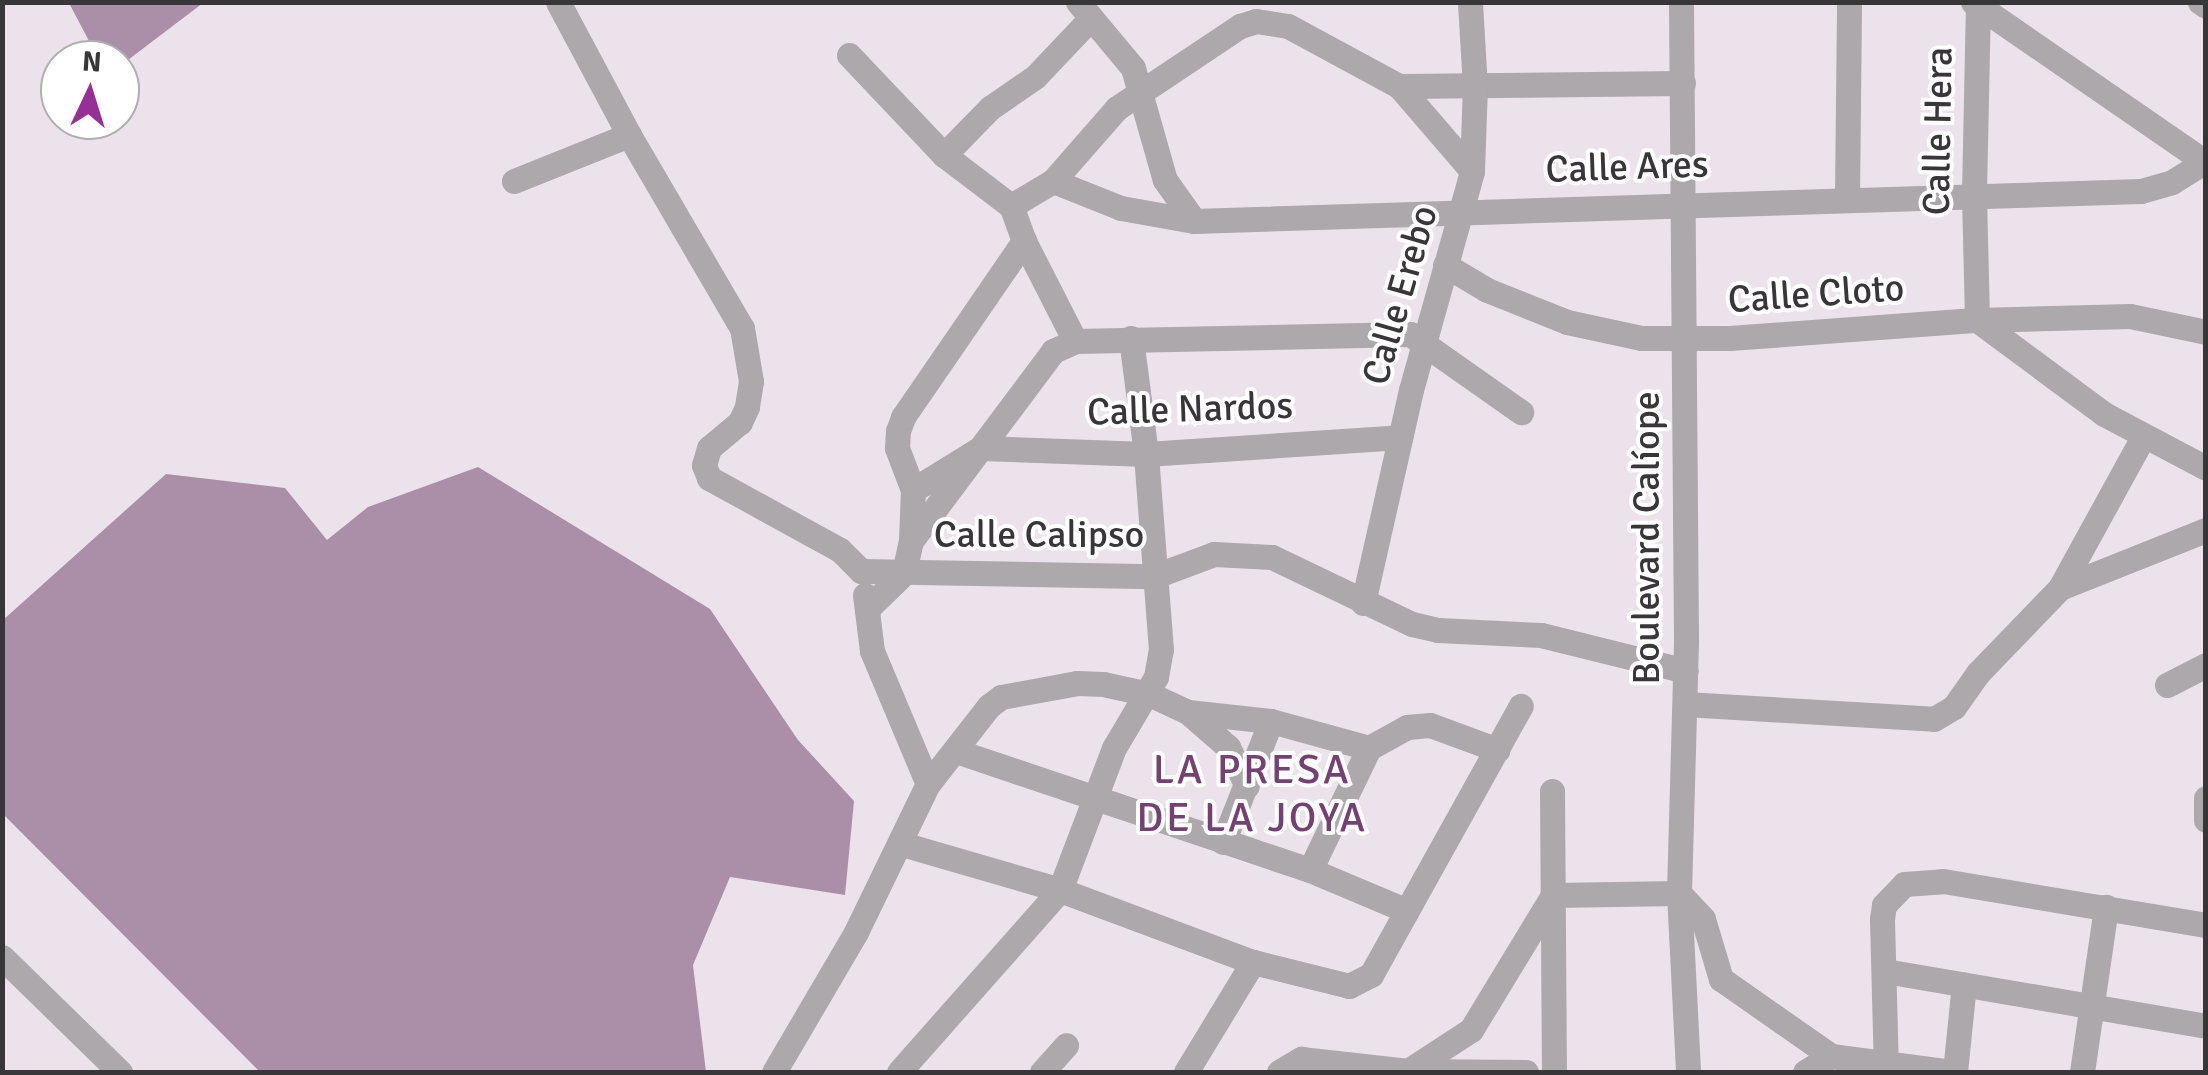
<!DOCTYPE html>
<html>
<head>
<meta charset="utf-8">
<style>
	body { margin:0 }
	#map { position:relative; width:2208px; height:1075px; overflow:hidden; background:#ece2eb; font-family:Signika,sans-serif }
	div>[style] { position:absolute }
	.water>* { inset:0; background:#ab8fa9 }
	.minor>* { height:25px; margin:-12.5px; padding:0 12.5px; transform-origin:12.5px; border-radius:12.5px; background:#aca8ac }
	span { translate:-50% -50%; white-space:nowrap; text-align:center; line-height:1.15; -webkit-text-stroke:8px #fff; paint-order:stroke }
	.street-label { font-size:38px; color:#393639 }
	.quarter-label { font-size:42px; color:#744173; letter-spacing:2.5px }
	.frame { position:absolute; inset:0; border:5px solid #393639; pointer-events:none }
	.north { position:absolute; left:40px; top:40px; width:100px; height:100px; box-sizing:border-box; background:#fff; border:2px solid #b0afb0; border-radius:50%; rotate:4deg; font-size:28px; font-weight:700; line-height:40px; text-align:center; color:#393639 }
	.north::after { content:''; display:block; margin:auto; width:35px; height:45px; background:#963096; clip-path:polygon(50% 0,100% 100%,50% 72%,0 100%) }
</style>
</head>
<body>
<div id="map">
	<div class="water">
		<i style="clip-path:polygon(69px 3px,203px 3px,120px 66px,120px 60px,99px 60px)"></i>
		<i style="clip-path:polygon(478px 467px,710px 609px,798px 740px,854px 801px,845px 895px,730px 877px,693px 965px,706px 1072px,260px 1072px,3px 814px,3px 620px,166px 474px,285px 488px,327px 540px,368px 507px)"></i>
	</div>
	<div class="minor">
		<i style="left:558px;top:2px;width:151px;rotate:61.9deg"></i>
		<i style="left:629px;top:135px;width:224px;rotate:59.7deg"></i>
		<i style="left:742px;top:328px;width:54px;rotate:80.4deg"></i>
		<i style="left:751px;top:381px;width:26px;rotate:99deg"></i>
		<i style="left:747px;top:407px;width:17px;rotate:115deg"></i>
		<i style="left:740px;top:422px;width:40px;rotate:140deg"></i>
		<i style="left:709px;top:448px;width:18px;rotate:106deg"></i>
		<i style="left:704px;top:465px;width:14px;rotate:69deg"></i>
		<i style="left:709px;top:478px;width:149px;rotate:28.8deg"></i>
		<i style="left:840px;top:550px;width:30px;rotate:45deg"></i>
		<i style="left:861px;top:571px;width:294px;rotate:1deg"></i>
		<i style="left:1155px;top:576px;width:63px;rotate:-20.4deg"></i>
		<i style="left:1214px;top:554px;width:58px;rotate:3deg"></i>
		<i style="left:1272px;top:557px;width:155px;rotate:25.6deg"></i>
		<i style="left:1412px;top:624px;width:27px;rotate:13deg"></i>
		<i style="left:1438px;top:630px;width:103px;rotate:2.8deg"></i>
		<i style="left:1541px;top:635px;width:149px;rotate:13.9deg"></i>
		<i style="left:1078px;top:2px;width:86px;rotate:50.2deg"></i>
		<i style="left:1133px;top:68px;width:116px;rotate:74.1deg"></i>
		<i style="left:1165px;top:180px;width:50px;rotate:54.7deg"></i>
		<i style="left:1681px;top:2px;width:640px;rotate:89.55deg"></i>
		<i style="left:1686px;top:642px;width:251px;rotate:91.6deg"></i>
		<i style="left:1679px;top:893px;width:179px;rotate:87.1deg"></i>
		<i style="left:1973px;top:2px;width:283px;rotate:34.6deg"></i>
		<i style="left:1978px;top:2px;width:194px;rotate:91.2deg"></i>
		<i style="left:1974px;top:196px;width:124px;rotate:88.6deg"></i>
		<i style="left:1977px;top:320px;width:158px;rotate:36.5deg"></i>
		<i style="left:2104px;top:414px;width:115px;rotate:27.9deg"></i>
		<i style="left:2200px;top:2px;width:7px;rotate:34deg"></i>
		<i style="left:849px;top:55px;width:138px;rotate:46.5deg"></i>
		<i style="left:944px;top:155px;width:84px;rotate:37.3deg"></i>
		<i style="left:1399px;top:86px;width:284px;rotate:-0.6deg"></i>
		<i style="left:944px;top:155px;width:66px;rotate:-45.6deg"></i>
		<i style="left:990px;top:108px;width:55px;rotate:-34.6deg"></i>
		<i style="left:1035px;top:77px;width:81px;rotate:-46.5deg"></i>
		<i style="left:514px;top:181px;width:124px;rotate:-21.8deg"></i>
		<i style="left:1053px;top:181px;width:73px;rotate:21.7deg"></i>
		<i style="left:1121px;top:208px;width:74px;rotate:10.1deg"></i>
		<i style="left:1194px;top:221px;width:947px;rotate:-1.81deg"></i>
		<i style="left:2141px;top:191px;width:32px;rotate:-16deg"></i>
		<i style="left:2172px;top:182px;width:38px;rotate:-32deg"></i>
		<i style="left:1847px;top:198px;width:196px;rotate:-89.4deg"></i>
		<i style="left:1024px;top:241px;width:112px;rotate:63deg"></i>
		<i style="left:1445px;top:265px;width:49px;rotate:30.8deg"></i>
		<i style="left:1487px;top:290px;width:86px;rotate:21.8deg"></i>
		<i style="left:1567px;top:322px;width:76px;rotate:12.2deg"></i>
		<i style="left:1641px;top:338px;width:89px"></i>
		<i style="left:1730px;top:338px;width:248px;rotate:-4.2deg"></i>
		<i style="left:1977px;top:320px;width:153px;rotate:-1.5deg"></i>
		<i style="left:2130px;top:316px;width:78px;rotate:11.9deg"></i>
		<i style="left:913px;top:490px;width:45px;rotate:-110.9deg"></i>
		<i style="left:897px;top:448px;width:17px;rotate:-87deg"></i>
		<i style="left:898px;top:431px;width:15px;rotate:-70deg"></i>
		<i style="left:903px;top:417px;width:214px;rotate:-55.5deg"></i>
		<i style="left:1024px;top:241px;width:37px;rotate:-110deg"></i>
		<i style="left:1011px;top:206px;width:49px;rotate:-30.8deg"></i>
		<i style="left:1053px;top:181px;width:97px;rotate:-48.8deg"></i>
		<i style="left:1117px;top:108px;width:148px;rotate:-33.7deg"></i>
		<i style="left:1240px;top:26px;width:17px;rotate:-17deg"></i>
		<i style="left:1256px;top:21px;width:32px;rotate:9deg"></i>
		<i style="left:1288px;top:26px;width:126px;rotate:28.4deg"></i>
		<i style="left:1399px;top:86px;width:112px;rotate:49.3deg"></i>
		<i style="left:911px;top:541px;width:51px;rotate:-87.8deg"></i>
		<i style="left:913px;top:490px;width:80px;rotate:-31.7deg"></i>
		<i style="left:981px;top:448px;width:165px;rotate:2.1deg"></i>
		<i style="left:1146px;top:454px;width:255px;rotate:-3.8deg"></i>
		<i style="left:2060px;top:588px;width:172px;rotate:-61.2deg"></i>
		<i style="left:865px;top:595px;width:56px;rotate:82.9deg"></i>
		<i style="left:872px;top:651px;width:144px;rotate:67.2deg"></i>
		<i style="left:1363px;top:603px;width:218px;rotate:-77.3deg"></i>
		<i style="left:1411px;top:390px;width:227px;rotate:-74.4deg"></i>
		<i style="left:1472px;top:171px;width:84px;rotate:-88deg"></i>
		<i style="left:1475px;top:87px;width:85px;rotate:-93.4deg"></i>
		<i style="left:867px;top:609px;width:52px;rotate:-44.2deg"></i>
		<i style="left:904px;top:573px;width:33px;rotate:-78deg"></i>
		<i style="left:911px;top:541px;width:237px;rotate:-53.2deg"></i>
		<i style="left:1053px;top:351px;width:24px;rotate:-24deg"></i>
		<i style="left:1075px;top:341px;width:335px;rotate:-1.2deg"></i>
		<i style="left:1410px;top:334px;width:136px;rotate:35.1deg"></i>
		<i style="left:2167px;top:685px;width:44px;rotate:-27.1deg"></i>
		<i style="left:1685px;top:704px;width:249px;rotate:3.4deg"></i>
		<i style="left:1934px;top:719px;width:23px;rotate:-31deg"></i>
		<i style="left:1954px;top:707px;width:42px;rotate:-54.8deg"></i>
		<i style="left:1978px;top:673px;width:118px;rotate:-46deg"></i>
		<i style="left:2060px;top:588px;width:157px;rotate:-21.7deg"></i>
		<i style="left:1189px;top:713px;width:52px;rotate:41.1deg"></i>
		<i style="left:1228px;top:747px;width:43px;rotate:64deg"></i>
		<i style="left:956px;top:751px;width:373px;rotate:18.6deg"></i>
		<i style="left:1310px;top:870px;width:105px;rotate:22.9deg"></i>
		<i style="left:1552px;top:791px;width:281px;rotate:89.6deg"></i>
		<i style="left:2206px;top:798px;width:22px;rotate:90deg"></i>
		<i style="left:1223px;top:842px;width:130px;rotate:-68.4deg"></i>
		<i style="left:902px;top:844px;width:165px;rotate:16.2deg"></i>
		<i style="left:1060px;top:890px;width:206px;rotate:20.5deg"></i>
		<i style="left:1253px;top:962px;width:99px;rotate:14deg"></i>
		<i style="left:1349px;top:986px;width:25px;rotate:-27deg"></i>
		<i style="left:1371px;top:975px;width:308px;rotate:-60.9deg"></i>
		<i style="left:1310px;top:870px;width:136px;rotate:-64.2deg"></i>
		<i style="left:2px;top:957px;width:165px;rotate:44.3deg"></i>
		<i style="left:1885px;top:971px;width:326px;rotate:9.7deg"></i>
		<i style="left:1408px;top:1071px;width:75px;rotate:-33.1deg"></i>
		<i style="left:1471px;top:1030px;width:158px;rotate:-58.7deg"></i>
		<i style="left:1553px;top:895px;width:126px;rotate:-0.9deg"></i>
		<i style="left:1679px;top:893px;width:35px;rotate:47deg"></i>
		<i style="left:1703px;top:919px;width:63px;rotate:73.3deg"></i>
		<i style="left:1721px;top:979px;width:134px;rotate:35deg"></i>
		<i style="left:1831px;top:1056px;width:122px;rotate:7.5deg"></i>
		<i style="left:774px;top:1072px;width:162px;rotate:-59.6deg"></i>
		<i style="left:856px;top:932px;width:165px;rotate:-64.1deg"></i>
		<i style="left:928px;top:784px;width:99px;rotate:-52deg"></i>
		<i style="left:989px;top:706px;width:15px;rotate:-37deg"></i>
		<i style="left:1001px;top:697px;width:77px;rotate:-10.4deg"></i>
		<i style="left:1077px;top:683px;width:26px;rotate:2deg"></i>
		<i style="left:1103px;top:684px;width:47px;rotate:12.3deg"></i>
		<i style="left:1149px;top:694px;width:43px;rotate:24.8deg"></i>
		<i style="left:1188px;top:712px;width:83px;rotate:6.2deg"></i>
		<i style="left:1271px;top:721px;width:102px;rotate:15.4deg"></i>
		<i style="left:1369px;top:748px;width:43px;rotate:-28.9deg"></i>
		<i style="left:1407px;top:727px;width:23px;rotate:-5deg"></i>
		<i style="left:1430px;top:725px;width:72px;rotate:20.2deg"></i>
		<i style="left:899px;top:1072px;width:243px;rotate:-48.5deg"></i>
		<i style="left:1060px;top:890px;width:152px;rotate:-69.2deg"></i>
		<i style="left:1114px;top:748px;width:82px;rotate:-59.4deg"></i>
		<i style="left:1156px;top:677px;width:27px;rotate:-80deg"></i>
		<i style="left:1161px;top:650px;width:197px;rotate:-94.4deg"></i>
		<i style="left:1146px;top:454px;width:117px;rotate:-97.4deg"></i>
		<i style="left:1042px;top:1072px;width:36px;rotate:-48deg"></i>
		<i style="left:1186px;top:1072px;width:129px;rotate:-58.7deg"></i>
		<i style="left:1279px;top:1072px;width:26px;rotate:-31deg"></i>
		<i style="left:1301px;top:1059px;width:108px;rotate:6.4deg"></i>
		<i style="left:1408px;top:1071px;width:118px;rotate:0.5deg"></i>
		<i style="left:1805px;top:1072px;width:31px;rotate:-32deg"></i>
		<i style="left:1886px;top:1072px;width:153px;rotate:-91.5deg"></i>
		<i style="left:1882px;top:919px;width:14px;rotate:-82deg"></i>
		<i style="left:1884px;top:905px;width:29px;rotate:-46deg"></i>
		<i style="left:1904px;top:884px;width:39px;rotate:-4deg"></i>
		<i style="left:1943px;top:881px;width:267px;rotate:9.5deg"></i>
		<i style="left:1955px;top:1072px;width:88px;rotate:-84.2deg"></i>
		<i style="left:2082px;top:1072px;width:167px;rotate:-81.7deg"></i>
	</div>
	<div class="street-label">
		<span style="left:1938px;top:131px;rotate:-89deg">Calle Hera</span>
		<span style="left:1627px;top:167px;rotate:-2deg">Calle Ares</span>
		<span style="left:1816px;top:294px;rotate:-4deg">Calle Cloto</span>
		<span style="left:1400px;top:295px;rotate:-74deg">Calle Erebo</span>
		<span style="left:1190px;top:409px;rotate:-2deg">Calle Nardos</span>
		<span style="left:1039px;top:535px">Calle Calipso</span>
		<span style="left:1647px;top:538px;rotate:-90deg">Boulevard Calíope</span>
	</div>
	<div class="quarter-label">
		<span style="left:1252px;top:794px">LA PRESA<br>DE LA JOYA</span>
	</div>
	<div class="frame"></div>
	<div class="north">N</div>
</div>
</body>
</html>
